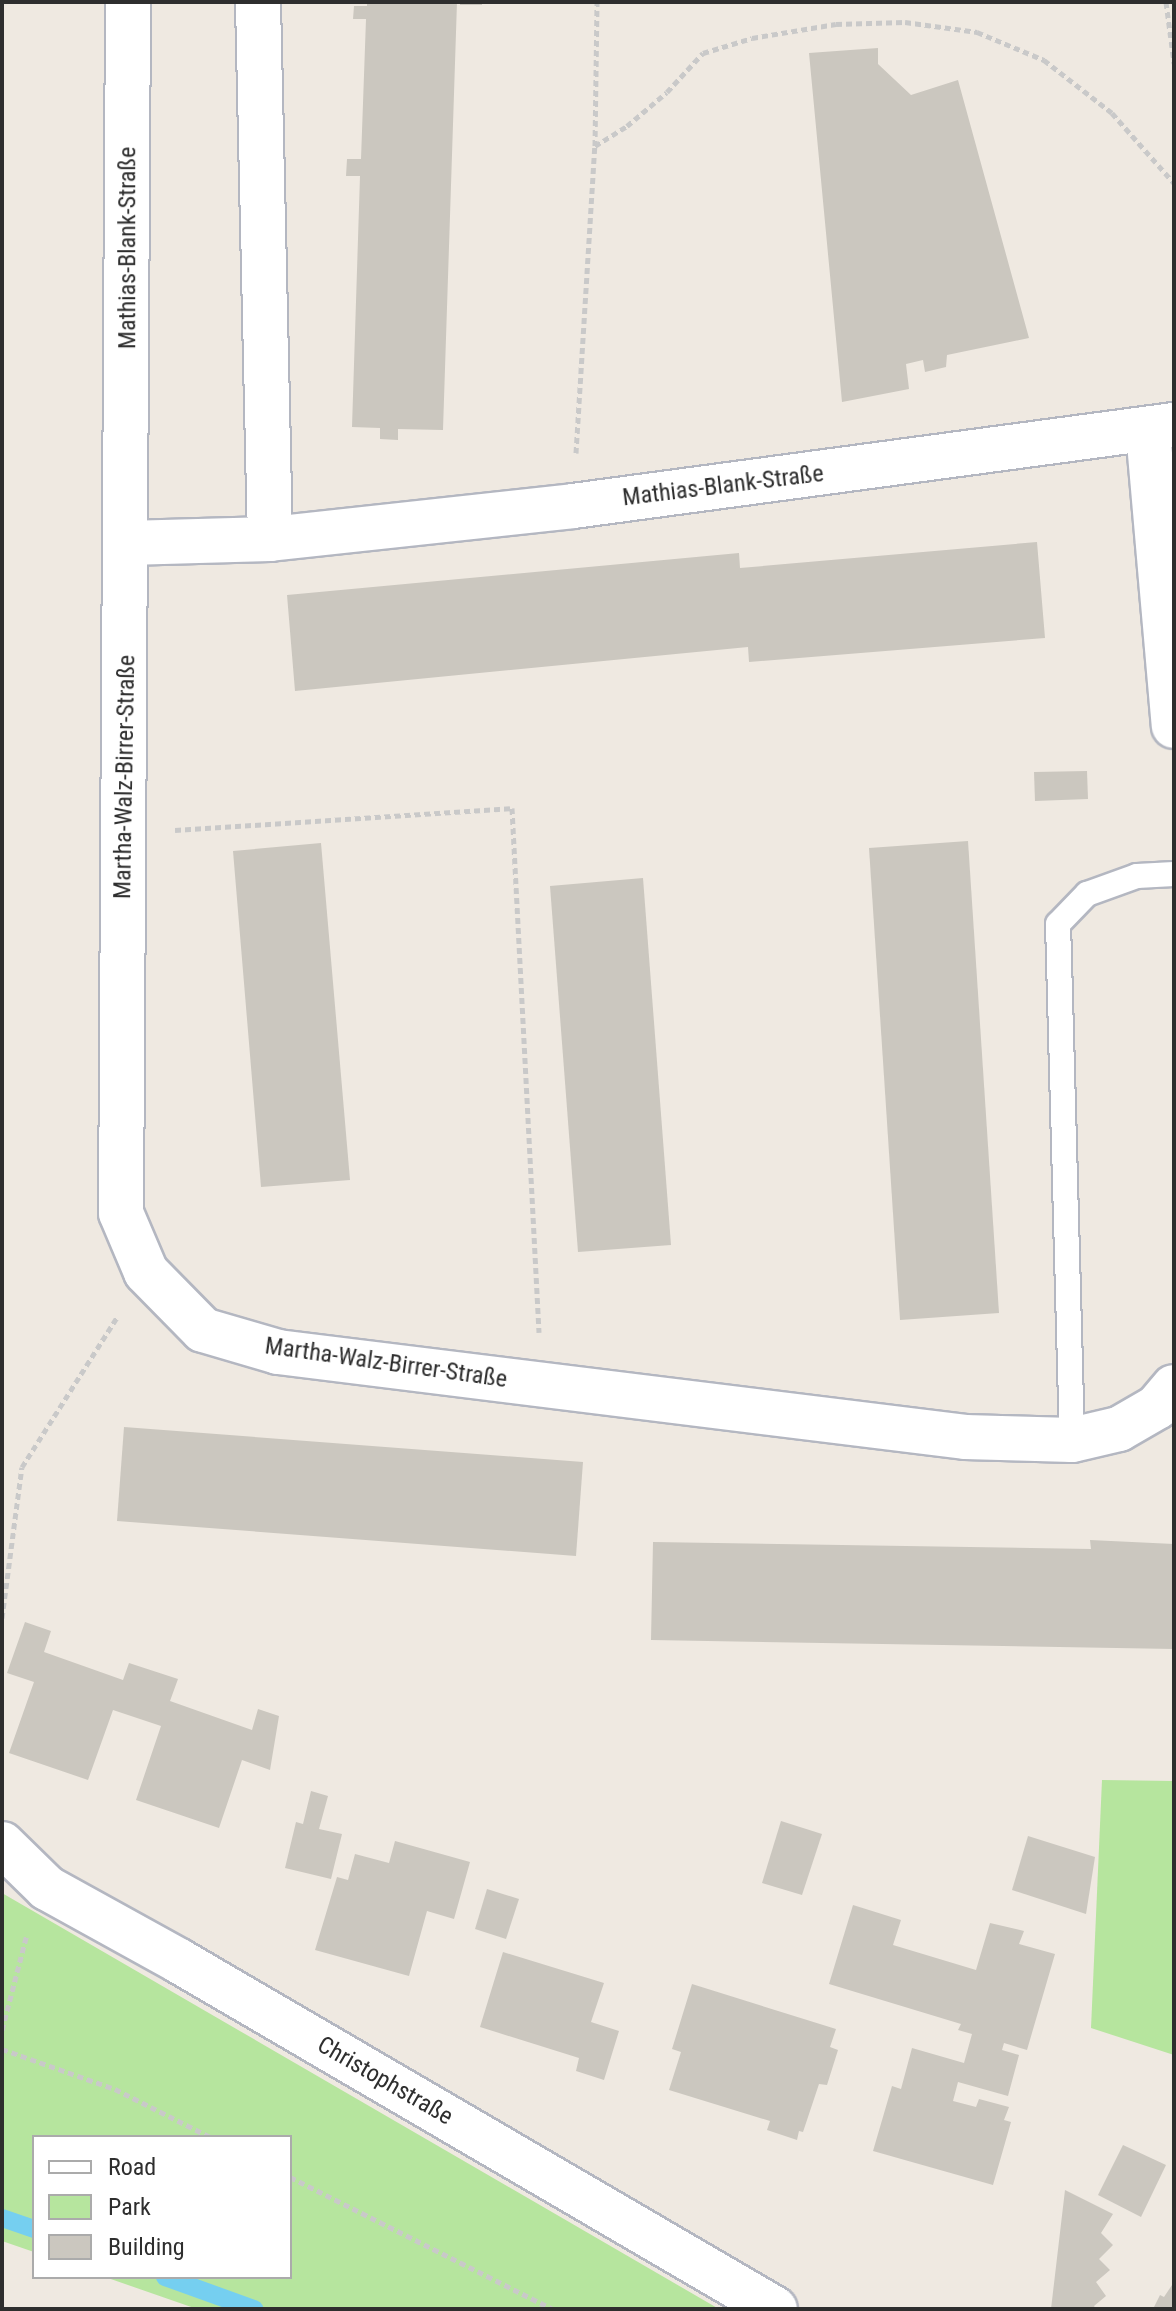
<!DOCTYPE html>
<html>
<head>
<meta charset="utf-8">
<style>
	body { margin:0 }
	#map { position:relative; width:1176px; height:2311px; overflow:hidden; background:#efe9e1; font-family:"Roboto Condensed",sans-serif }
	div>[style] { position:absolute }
	.green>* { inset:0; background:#b6e59e }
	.stream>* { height:18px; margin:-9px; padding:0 9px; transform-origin:9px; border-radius:9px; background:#75cff0 }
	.building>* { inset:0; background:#cbc7bf }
	.path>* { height:5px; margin-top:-2.5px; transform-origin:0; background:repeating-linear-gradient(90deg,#c9c9c9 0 6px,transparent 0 10px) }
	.roads { filter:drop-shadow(2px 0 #b4b7c1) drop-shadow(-2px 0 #b4b7c1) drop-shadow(0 2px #b4b7c1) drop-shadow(0 -2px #b4b7c1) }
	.service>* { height:24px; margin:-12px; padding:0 12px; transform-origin:12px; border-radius:12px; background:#fff }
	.minor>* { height:44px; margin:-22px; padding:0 22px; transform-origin:22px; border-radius:22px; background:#fff }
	span { translate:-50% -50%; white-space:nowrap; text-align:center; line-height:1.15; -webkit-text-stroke:8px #fff; paint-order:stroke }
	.street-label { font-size:24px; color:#2e2e2e }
	.frame { position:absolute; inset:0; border:4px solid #2e2e2e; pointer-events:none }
	.legend { position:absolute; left:32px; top:2135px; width:260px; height:144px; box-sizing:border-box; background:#fff; border:2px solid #ababab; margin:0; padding:10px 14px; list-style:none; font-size:24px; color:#2e2e2e }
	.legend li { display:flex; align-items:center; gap:16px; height:40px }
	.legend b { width:40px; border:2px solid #ababab }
</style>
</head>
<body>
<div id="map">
	<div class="green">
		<i style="clip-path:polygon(1102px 1780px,1174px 1781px,1174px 2055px,1091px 2028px)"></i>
		<i style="clip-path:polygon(2px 1893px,719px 2309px,197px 2309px,105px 2277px,290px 2277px,290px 2137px,34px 2137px,34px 2252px,2px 2241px)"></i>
	</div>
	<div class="stream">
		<i style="left:2px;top:2218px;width:34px;rotate:19deg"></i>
		<i style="left:165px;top:2277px;width:95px;rotate:19.8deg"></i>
	</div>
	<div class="building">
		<i style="clip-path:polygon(367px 2px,457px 2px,443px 430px,398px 429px,398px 440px,380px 439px,380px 428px,352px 427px,360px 176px,346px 176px,347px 159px,361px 159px,366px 19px,353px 19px,354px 6px,367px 6px)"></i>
		<i style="clip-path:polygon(460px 2px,482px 2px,482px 5px,460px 5px)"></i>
		<i style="clip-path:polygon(878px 48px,878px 64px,911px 95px,958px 80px,1029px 338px,947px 355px,946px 367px,925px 372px,923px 360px,906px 364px,909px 389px,842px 402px,809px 53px)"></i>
		<i style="clip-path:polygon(1037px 542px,1045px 638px,749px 662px,748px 647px,295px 691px,287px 595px,739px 553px,740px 568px)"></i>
		<i style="clip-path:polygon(1087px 771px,1088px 799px,1035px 801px,1034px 772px)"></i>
		<i style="clip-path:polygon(968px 841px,999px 1313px,900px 1320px,869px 848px)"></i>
		<i style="clip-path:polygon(321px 843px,350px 1180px,261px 1187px,233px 851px)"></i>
		<i style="clip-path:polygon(643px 878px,671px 1245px,578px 1252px,550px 886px)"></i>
		<i style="clip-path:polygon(124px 1427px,583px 1462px,576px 1556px,117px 1521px)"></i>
		<i style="clip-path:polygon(1090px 1540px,1174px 1544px,1174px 1649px,651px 1640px,653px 1542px,1091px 1549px)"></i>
		<i style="clip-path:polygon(25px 1622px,51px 1631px,44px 1652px,123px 1680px,129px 1663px,178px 1679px,170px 1701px,252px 1730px,258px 1709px,279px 1716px,270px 1770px,242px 1760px,219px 1828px,136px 1800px,161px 1726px,113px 1710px,88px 1780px,9px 1753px,34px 1682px,7px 1673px)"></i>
		<i style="clip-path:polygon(311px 1791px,328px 1796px,319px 1829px,342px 1834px,331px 1879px,285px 1868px,296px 1822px,303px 1824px)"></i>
		<i style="clip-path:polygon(781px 1821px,822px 1834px,802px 1895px,762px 1883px)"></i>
		<i style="clip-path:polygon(1028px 1836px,1095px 1857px,1086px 1914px,1012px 1890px)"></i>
		<i style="clip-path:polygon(395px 1841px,470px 1862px,454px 1919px,427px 1911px,409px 1976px,315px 1950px,337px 1877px,348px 1880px,355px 1854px,389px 1863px)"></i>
		<i style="clip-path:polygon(487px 1889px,519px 1899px,506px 1939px,475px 1929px)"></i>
		<i style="clip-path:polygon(853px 1905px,901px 1920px,893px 1945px,976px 1970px,990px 1923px,1024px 1931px,1019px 1944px,1055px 1954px,1027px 2050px,1004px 2043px,1002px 2050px,1019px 2055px,1008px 2096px,958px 2082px,953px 2101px,976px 2107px,979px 2099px,1009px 2107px,1004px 2120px,1011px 2122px,993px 2185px,873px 2151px,892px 2086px,901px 2089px,912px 2048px,964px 2063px,972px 2034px,958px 2030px,961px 2024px,829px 1984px)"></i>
		<i style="clip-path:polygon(503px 1952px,604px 1983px,591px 2022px,619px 2031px,604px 2080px,576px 2071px,579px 2058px,480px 2027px)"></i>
		<i style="clip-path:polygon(692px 1984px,836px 2029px,830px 2047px,838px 2050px,827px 2085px,819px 2084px,803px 2132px,799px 2131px,797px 2140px,767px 2130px,770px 2121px,669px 2090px,681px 2052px,672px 2049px)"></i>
		<i style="clip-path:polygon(1123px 2145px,1166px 2165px,1141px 2217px,1098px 2195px)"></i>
		<i style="clip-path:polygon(1065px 2190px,1113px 2214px,1101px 2233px,1113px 2245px,1099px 2259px,1110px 2270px,1096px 2282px,1106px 2296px,1094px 2306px,1096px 2309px,1051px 2309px)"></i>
		<i style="clip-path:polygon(1174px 2282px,1174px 2309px,1153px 2309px,1160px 2295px,1164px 2297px)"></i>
	</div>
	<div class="path">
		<i style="left:1166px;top:2px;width:62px;rotate:82.5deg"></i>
		<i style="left:595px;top:146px;width:38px;rotate:-32deg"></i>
		<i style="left:627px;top:126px;width:52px;rotate:-40.4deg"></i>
		<i style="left:667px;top:92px;width:53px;rotate:-47.3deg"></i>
		<i style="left:703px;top:53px;width:51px;rotate:-17deg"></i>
		<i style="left:752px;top:38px;width:85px;rotate:-9.5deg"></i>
		<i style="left:836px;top:24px;width:69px;rotate:-1.7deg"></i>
		<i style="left:905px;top:22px;width:73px;rotate:7.9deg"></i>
		<i style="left:977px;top:32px;width:73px;rotate:22.7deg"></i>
		<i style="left:1044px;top:60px;width:86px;rotate:37.9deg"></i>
		<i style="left:1112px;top:113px;width:94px;rotate:48.5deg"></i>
		<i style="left:576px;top:453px;width:308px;rotate:-86.5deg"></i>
		<i style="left:595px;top:146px;width:144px;rotate:-89.2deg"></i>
		<i style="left:175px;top:830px;width:338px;rotate:-3.7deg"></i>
		<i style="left:512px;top:808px;width:525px;rotate:87.05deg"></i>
		<i style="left:2px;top:1618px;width:152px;rotate:-82.5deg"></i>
		<i style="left:22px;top:1467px;width:179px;rotate:-57.6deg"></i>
		<i style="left:2px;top:2030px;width:99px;rotate:-75.4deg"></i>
		<i style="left:2px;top:2049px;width:120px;rotate:19.5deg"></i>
		<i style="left:115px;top:2089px;width:106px;rotate:26.8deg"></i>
		<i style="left:290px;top:2177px;width:294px;rotate:26.7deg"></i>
	</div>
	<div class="roads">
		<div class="service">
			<i style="left:1072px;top:1440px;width:516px;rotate:-91.55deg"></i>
			<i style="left:1058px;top:924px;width:42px;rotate:-46deg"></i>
			<i style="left:1087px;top:894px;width:53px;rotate:-19.8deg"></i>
			<i style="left:1137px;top:876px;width:37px;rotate:-3deg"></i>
		</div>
		<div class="minor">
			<i style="left:128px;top:2px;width:1211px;rotate:90.33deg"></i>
			<i style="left:121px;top:1213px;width:64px;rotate:67deg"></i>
			<i style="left:146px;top:1272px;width:81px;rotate:45.5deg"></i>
			<i style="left:203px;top:1330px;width:78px;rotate:16.3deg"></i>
			<i style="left:278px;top:1352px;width:692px;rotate:7.05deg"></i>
			<i style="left:965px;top:1437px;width:107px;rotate:1.6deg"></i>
			<i style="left:1072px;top:1440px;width:48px;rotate:-13.2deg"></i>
			<i style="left:1119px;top:1429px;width:44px;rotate:-30.1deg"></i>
			<i style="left:1157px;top:1407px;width:26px;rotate:-50deg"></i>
			<i style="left:258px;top:2px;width:537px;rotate:88.72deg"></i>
			<i style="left:1148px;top:431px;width:296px;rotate:85deg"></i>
			<i style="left:127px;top:543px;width:143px;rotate:-1.6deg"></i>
			<i style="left:270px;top:539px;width:305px;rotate:-6.2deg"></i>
			<i style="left:573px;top:506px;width:606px;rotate:-7.68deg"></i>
			<i style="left:2px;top:1844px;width:63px;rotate:44.4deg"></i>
			<i style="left:47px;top:1888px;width:151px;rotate:28.9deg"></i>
			<i style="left:179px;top:1961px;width:690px;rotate:30.28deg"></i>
		</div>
	</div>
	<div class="street-label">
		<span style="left:128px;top:248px;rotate:-90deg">Mathias-Blank-Straße</span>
		<span style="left:723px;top:486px;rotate:-7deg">Mathias-Blank-Straße</span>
		<span style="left:125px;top:777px;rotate:-89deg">Martha-Walz-Birrer-Straße</span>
		<span style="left:386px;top:1363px;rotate:8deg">Martha-Walz-Birrer-Straße</span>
		<span style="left:385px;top:2081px;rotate:30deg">Christophstraße</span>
	</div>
	<div class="frame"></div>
	<ul class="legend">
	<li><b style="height:10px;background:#fff"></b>Road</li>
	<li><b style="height:22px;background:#b6e59e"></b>Park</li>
	<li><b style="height:22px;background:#cbc7bf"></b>Building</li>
	</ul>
</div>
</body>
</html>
